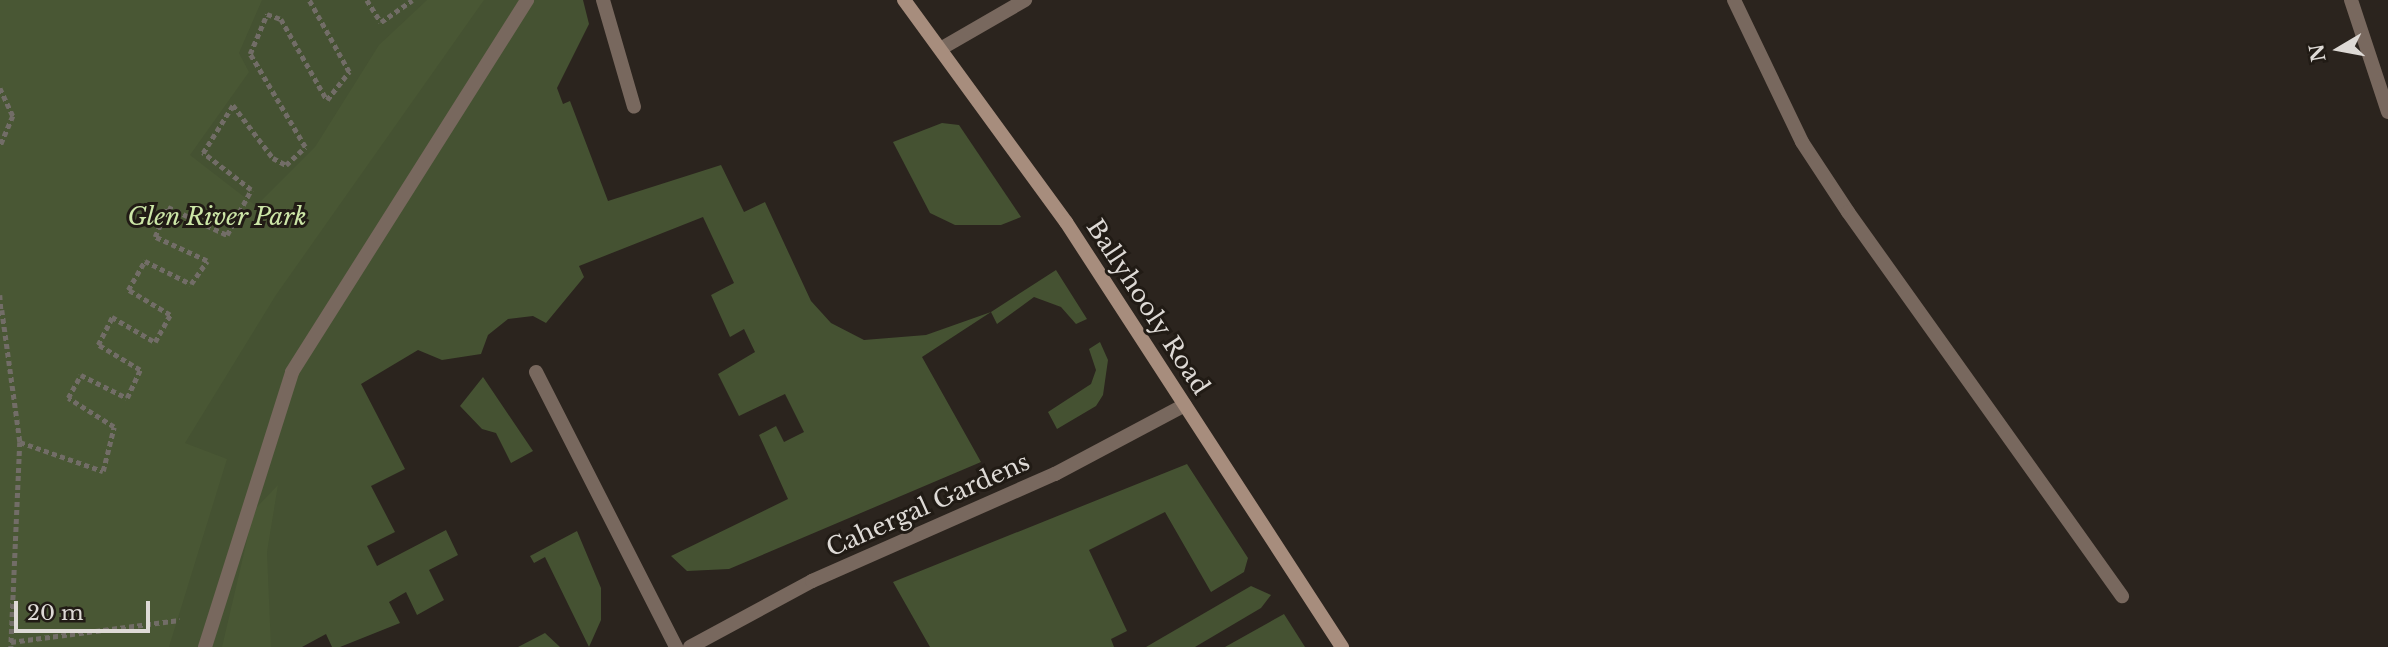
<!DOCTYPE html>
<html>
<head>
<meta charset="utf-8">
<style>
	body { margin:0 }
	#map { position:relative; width:2388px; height:647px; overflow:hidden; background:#2b241e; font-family:"Libre Baskerville",serif }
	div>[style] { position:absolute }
	.green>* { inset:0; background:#455232 }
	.forest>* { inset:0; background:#495734 }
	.path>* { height:4.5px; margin-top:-2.25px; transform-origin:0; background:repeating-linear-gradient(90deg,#726d67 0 5px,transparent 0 8.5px) }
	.service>* { height:14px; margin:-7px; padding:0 7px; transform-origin:7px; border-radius:7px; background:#78685e }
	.minor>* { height:14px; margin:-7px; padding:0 7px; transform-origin:7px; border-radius:7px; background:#78685e }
	.tertiary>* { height:14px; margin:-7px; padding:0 7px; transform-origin:7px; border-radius:7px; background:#78685e }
	.secondary>* { height:14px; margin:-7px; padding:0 7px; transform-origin:7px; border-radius:7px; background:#a78d7d }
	span { translate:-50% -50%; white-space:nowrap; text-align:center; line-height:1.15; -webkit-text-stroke:6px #211b15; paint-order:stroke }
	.park-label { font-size:24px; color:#cce6a7; font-style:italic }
	.street-label { font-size:24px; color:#dedad6 }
	.north { position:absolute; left:2304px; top:14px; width:70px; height:70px; -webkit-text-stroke:5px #211b15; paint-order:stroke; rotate:260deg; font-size:19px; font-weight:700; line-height:28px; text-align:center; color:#dedad6 }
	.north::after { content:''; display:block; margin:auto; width:24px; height:32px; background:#dedad6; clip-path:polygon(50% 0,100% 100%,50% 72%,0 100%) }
	.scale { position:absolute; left:14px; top:601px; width:136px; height:32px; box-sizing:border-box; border:4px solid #dedad6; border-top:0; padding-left:9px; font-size:21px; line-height:24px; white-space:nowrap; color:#dedad6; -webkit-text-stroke:5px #211b15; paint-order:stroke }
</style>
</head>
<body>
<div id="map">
	<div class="green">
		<i style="clip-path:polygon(0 0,583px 0,589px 24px,557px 88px,563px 104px,570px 101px,608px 201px,721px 165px,744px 212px,765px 202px,811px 301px,831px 323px,864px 340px,926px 335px,991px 312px,1056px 270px,1087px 319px,1076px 324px,1061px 307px,1034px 297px,997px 324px,991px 312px,922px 357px,981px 462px,729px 569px,687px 571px,671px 556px,788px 499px,759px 435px,776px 426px,784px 442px,804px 432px,785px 394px,739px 416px,718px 374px,755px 352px,744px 329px,730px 337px,711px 295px,734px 283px,703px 217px,579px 266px,584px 277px,546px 323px,533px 316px,508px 319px,488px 335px,481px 354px,442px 360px,418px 350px,361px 384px,405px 469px,371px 486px,395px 532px,367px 546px,377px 566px,446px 530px,458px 555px,429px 570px,444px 600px,417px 615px,406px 592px,389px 602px,400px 623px,340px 647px,332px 647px,326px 634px,302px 647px,0 647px)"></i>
		<i style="clip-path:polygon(942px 123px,959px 125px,1021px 217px,1001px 225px,955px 225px,930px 213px,893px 142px)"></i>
		<i style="clip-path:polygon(1100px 342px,1108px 360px,1103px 395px,1096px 406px,1057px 429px,1048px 412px,1091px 384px,1096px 370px,1089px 349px)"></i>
		<i style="clip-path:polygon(483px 377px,533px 451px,511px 463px,496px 433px,482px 429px,460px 406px)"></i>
		<i style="clip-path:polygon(1187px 464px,1248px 558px,1244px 572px,1211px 592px,1165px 512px,1089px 550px,1127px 631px,1111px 639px,1114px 647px,930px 647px,893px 582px)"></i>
		<i style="clip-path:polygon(577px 531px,601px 588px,601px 620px,589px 647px,545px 557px,534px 563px,530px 556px)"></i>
		<i style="clip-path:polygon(1251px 586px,1271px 595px,1261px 608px,1195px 647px,1146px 647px)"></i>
		<i style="clip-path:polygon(1284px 614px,1305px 647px,1225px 647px)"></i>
		<i style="clip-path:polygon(545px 633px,560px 647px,518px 647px)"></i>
	</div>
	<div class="forest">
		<i style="clip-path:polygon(0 0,262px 0,239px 53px,249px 72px,190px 155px,256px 206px,315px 147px,379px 45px,427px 0,484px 0,276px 295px,185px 443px,227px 459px,169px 647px,0 647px)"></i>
		<i style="clip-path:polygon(278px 485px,267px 552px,271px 647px,222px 647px,254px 510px)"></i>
	</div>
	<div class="path">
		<i style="left:367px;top:0;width:26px;rotate:58deg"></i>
		<i style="left:381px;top:22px;width:38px;rotate:-35deg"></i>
		<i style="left:0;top:88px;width:31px;rotate:65deg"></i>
		<i style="left:13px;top:116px;width:33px;rotate:113deg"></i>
		<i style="left:0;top:295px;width:15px;rotate:86deg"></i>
		<i style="left:2px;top:310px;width:133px;rotate:82.2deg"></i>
		<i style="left:20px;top:442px;width:205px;rotate:92.5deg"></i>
		<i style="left:20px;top:442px;width:88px;rotate:19.3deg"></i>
		<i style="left:103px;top:471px;width:45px;rotate:-76deg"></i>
		<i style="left:114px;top:427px;width:54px;rotate:-147.8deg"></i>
		<i style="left:68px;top:398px;width:26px;rotate:-61deg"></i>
		<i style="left:81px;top:375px;width:51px;rotate:26.6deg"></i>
		<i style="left:127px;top:398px;width:31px;rotate:-65deg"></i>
		<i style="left:140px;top:370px;width:49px;rotate:-149.2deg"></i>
		<i style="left:98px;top:345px;width:31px;rotate:-63deg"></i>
		<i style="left:112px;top:317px;width:50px;rotate:30.2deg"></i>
		<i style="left:155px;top:342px;width:31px;rotate:-61deg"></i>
		<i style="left:170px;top:315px;width:49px;rotate:-149.2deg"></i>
		<i style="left:128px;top:290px;width:34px;rotate:-60deg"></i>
		<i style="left:145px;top:261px;width:51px;rotate:26.6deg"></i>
		<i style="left:191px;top:284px;width:28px;rotate:-55deg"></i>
		<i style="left:207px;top:261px;width:57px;rotate:-155.2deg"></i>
		<i style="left:155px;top:237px;width:33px;rotate:-67deg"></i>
		<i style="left:168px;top:207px;width:65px;rotate:25.4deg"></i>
		<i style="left:227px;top:235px;width:51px;rotate:-61.9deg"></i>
		<i style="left:251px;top:190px;width:61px;rotate:-142.4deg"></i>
		<i style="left:203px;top:153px;width:57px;rotate:-58deg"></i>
		<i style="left:233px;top:105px;width:66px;rotate:53deg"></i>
		<i style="left:273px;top:158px;width:15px;rotate:28deg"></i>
		<i style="left:286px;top:165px;width:26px;rotate:-43deg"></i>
		<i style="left:305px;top:147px;width:108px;rotate:-120.6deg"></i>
		<i style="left:250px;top:54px;width:43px;rotate:-67deg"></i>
		<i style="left:267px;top:14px;width:15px;rotate:20deg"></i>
		<i style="left:281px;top:19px;width:93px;rotate:60.4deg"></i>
		<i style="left:327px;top:100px;width:36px;rotate:-52deg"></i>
		<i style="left:349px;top:72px;width:82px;rotate:-119.1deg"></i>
		<i style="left:11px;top:642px;width:170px;rotate:-7.4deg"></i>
	</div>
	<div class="service">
		<i style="left:603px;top:0;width:111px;rotate:73.8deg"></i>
		<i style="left:205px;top:647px;width:288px;rotate:-72.4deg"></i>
		<i style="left:292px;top:372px;width:440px;rotate:-57.7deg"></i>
	</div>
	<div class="minor">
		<i style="left:1734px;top:0;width:157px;rotate:64.4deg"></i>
		<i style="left:1802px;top:142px;width:84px;rotate:56.7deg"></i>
		<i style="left:1848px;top:212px;width:472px;rotate:54.5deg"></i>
		<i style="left:942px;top:48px;width:96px;rotate:-30deg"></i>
		<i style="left:536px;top:372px;width:309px;rotate:63deg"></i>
		<i style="left:690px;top:647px;width:139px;rotate:-28.4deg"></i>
		<i style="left:812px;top:581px;width:266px;rotate:-23.8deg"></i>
		<i style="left:1055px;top:474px;width:147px;rotate:-28deg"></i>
	</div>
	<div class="tertiary">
		<i style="left:2351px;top:0;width:118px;rotate:71.7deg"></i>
	</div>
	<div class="secondary">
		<i style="left:904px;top:0;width:275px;rotate:53.9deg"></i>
		<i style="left:1066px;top:222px;width:507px;rotate:57deg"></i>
	</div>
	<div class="park-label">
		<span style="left:217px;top:217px">Glen River Park</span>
	</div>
	<div class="street-label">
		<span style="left:1148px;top:307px;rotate:57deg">Ballyhooly Road</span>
		<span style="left:928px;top:505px;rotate:-24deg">Cahergal Gardens</span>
	</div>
	<div class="north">N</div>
	<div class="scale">20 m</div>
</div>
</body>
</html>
